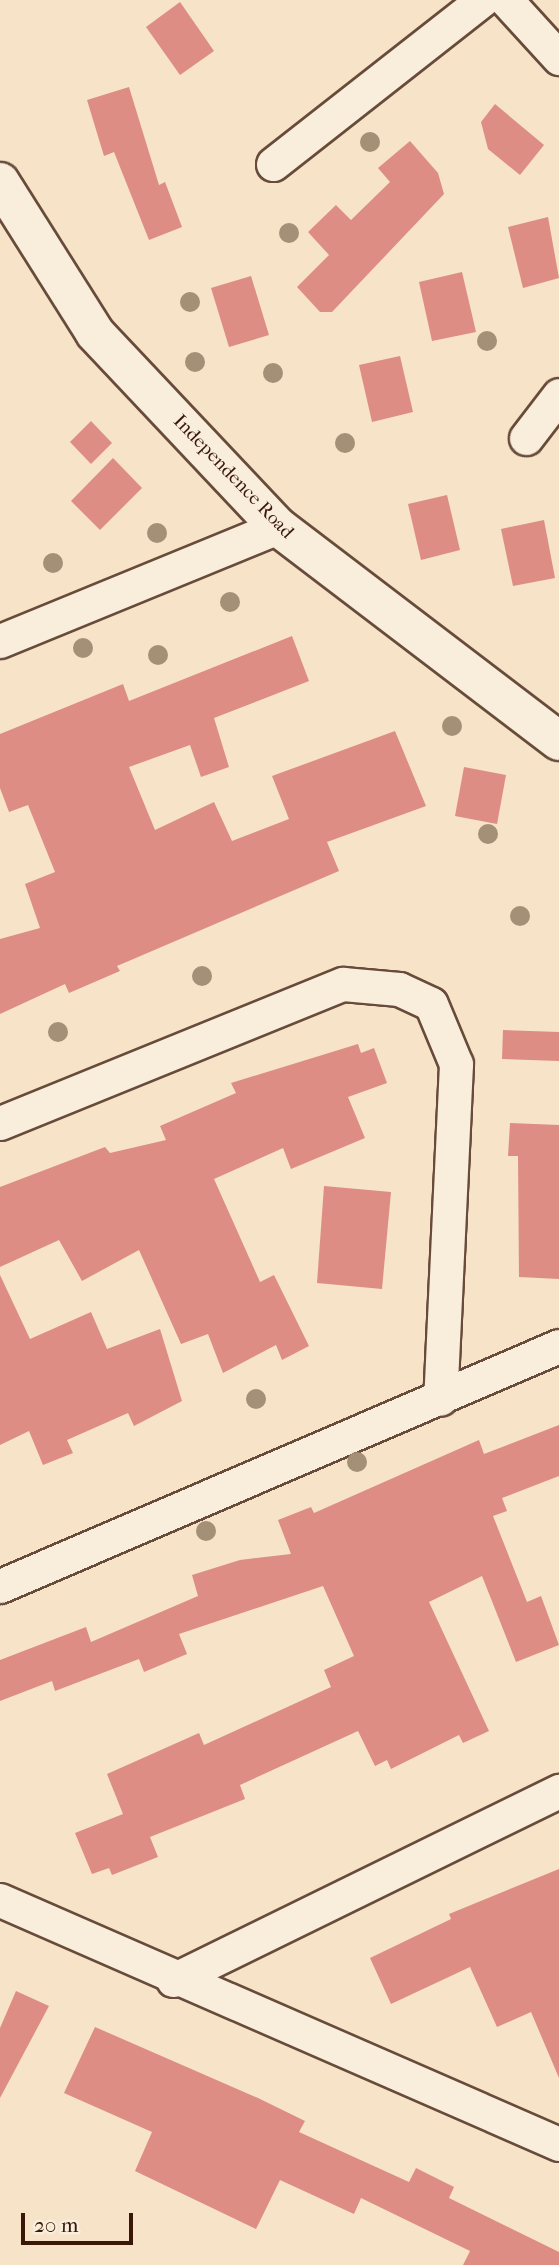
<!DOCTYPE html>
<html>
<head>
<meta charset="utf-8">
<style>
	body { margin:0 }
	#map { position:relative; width:559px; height:2265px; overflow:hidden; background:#f6e3c8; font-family:"IM FELL French Canon",serif }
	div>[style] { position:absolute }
	.building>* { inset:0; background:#dd8d84 }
	.roads { filter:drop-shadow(2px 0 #684b3a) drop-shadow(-2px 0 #684b3a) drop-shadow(0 2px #684b3a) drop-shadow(0 -2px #684b3a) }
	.street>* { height:33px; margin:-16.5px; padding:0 16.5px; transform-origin:16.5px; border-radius:16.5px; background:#f9eddb }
	.secondary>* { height:38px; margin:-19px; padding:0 19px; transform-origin:19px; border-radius:19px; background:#f9eddb }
	.trees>* { width:20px; height:20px; margin:-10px; border-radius:50%; background:#a39077 }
	span { translate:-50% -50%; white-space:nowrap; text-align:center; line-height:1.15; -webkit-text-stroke:7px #f9eddb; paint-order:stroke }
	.street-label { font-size:19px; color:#39180a }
	.scale { position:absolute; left:21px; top:2213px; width:112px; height:32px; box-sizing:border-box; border:4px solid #39180a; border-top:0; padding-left:9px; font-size:21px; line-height:24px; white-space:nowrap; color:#39180a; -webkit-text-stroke:5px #f9eddb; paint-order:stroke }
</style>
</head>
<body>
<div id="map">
	<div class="building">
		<i style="clip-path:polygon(180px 2px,214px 51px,180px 75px,146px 27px)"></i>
		<i style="clip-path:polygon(129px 87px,159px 185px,165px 182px,182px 227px,149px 240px,114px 152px,104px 156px,87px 100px)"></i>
		<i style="clip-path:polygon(495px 104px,544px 145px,520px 175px,488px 149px,481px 122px)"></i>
		<i style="clip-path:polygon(410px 141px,438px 173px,444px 194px,332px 312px,320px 312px,297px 287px,329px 255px,308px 232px,336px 205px,351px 220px,390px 182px,378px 168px)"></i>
		<i style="clip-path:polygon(548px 217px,559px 278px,523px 288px,508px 227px)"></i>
		<i style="clip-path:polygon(462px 272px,476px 332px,432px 341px,419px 282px)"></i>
		<i style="clip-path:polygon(251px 276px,269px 335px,229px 347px,211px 288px)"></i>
		<i style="clip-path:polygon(400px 356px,413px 412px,372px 422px,359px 365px)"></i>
		<i style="clip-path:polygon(91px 421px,112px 443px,91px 464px,70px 442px)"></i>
		<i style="clip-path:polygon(113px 458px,142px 488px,100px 530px,71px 501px)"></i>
		<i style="clip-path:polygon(447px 495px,460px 550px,421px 560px,408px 504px)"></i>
		<i style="clip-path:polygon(544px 520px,555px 578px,513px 586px,501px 529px)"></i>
		<i style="clip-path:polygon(292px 636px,309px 681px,214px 718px,229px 767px,201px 777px,190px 745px,129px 767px,155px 830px,214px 802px,232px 841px,289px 819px,272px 776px,395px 731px,426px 806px,327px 842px,339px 871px,117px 966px,120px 971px,69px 993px,65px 984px,0 1014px,0 939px,40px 928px,25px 884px,55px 872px,28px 805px,9px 812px,0 788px,0 734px,123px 684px,129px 701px)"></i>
		<i style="clip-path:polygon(464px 767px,506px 775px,497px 824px,455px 816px)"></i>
		<i style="clip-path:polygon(503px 1030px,559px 1032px,559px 1061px,502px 1059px)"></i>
		<i style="clip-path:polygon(358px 1044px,361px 1053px,374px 1048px,387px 1083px,348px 1097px,365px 1138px,291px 1169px,283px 1148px,214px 1179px,260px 1282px,274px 1275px,309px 1346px,282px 1360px,276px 1345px,223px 1373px,208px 1334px,181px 1344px,139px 1250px,82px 1281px,59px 1240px,0 1267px,0 1187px,105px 1147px,110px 1153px,166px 1140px,160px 1126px,236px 1093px,231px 1083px)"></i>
		<i style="clip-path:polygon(510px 1123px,559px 1125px,559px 1279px,519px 1277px,518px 1156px,508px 1156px)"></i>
		<i style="clip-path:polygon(324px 1186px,391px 1192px,382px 1289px,317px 1283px)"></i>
		<i style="clip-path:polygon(0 1275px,30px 1339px,91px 1312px,107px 1349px,160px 1329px,182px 1401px,134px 1426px,128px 1413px,67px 1440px,73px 1453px,43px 1465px,29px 1431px,0 1445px)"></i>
		<i style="clip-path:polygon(559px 1425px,559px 1476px,502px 1498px,507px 1511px,493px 1516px,527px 1602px,541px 1596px,559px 1645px,516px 1662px,482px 1576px,429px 1602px,489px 1731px,463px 1743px,459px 1735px,391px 1769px,387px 1760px,375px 1766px,358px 1731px,240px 1785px,245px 1799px,150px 1837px,158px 1857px,112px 1875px,109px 1868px,92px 1874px,75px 1833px,123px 1814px,107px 1774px,199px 1733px,204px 1745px,331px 1687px,324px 1670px,354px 1656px,323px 1586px,179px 1634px,187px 1654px,144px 1672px,139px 1659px,55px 1691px,52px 1681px,0 1701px,0 1660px,86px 1627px,91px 1642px,198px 1596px,192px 1575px,240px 1560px,291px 1554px,278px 1520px,311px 1507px,314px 1513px,479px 1440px,484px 1454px)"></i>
		<i style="clip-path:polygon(559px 1869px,559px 2078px,531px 2012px,497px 2027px,470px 1967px,391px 2004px,370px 1958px,451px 1919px,449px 1914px)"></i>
		<i style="clip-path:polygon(16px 1991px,49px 2006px,0 2098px,0 2028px)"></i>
		<i style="clip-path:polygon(95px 2027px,258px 2098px,305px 2121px,299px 2132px,409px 2182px,416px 2168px,454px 2187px,449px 2198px,559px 2252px,559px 2265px,463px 2265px,470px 2251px,361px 2198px,354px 2214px,280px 2180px,256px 2229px,135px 2171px,152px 2132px,64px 2093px)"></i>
	</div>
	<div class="roads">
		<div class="street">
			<i style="left:506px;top:0;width:79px;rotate:47.6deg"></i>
			<i style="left:273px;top:164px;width:266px;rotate:-38.1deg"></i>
			<i style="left:526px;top:438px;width:54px;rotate:-52.5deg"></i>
			<i style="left:0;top:641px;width:300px;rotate:-22.3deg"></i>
			<i style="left:0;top:1123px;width:370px;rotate:-22.1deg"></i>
			<i style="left:343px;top:984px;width:56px;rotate:5.1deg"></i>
			<i style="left:399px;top:989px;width:35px;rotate:25deg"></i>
			<i style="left:431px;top:1004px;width:65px;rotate:67.4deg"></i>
			<i style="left:456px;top:1064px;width:335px;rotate:92.7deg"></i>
			<i style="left:0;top:1586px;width:608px;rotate:-23.24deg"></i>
			<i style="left:0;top:1900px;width:610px;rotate:23.58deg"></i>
			<i style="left:173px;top:1980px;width:430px;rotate:-26.1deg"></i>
		</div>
		<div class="secondary">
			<i style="left:0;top:182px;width:178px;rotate:57.8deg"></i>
			<i style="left:95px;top:333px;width:267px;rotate:46.7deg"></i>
			<i style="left:278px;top:527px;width:353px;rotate:37.3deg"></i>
		</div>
	</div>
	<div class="trees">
		<i style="left:370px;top:142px"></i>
		<i style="left:289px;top:233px"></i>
		<i style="left:190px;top:302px"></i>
		<i style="left:487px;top:341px"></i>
		<i style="left:195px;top:362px"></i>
		<i style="left:273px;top:373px"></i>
		<i style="left:345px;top:443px"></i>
		<i style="left:157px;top:533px"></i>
		<i style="left:53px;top:563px"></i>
		<i style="left:230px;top:602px"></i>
		<i style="left:83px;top:648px"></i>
		<i style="left:158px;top:655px"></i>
		<i style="left:452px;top:726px"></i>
		<i style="left:488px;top:834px"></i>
		<i style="left:520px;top:916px"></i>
		<i style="left:202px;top:976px"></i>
		<i style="left:58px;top:1032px"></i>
		<i style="left:256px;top:1399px"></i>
		<i style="left:357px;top:1462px"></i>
		<i style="left:206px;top:1531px"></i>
	</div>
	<div class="street-label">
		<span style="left:233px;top:477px;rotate:46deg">Independence Road</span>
	</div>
	<div class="scale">20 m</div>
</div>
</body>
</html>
